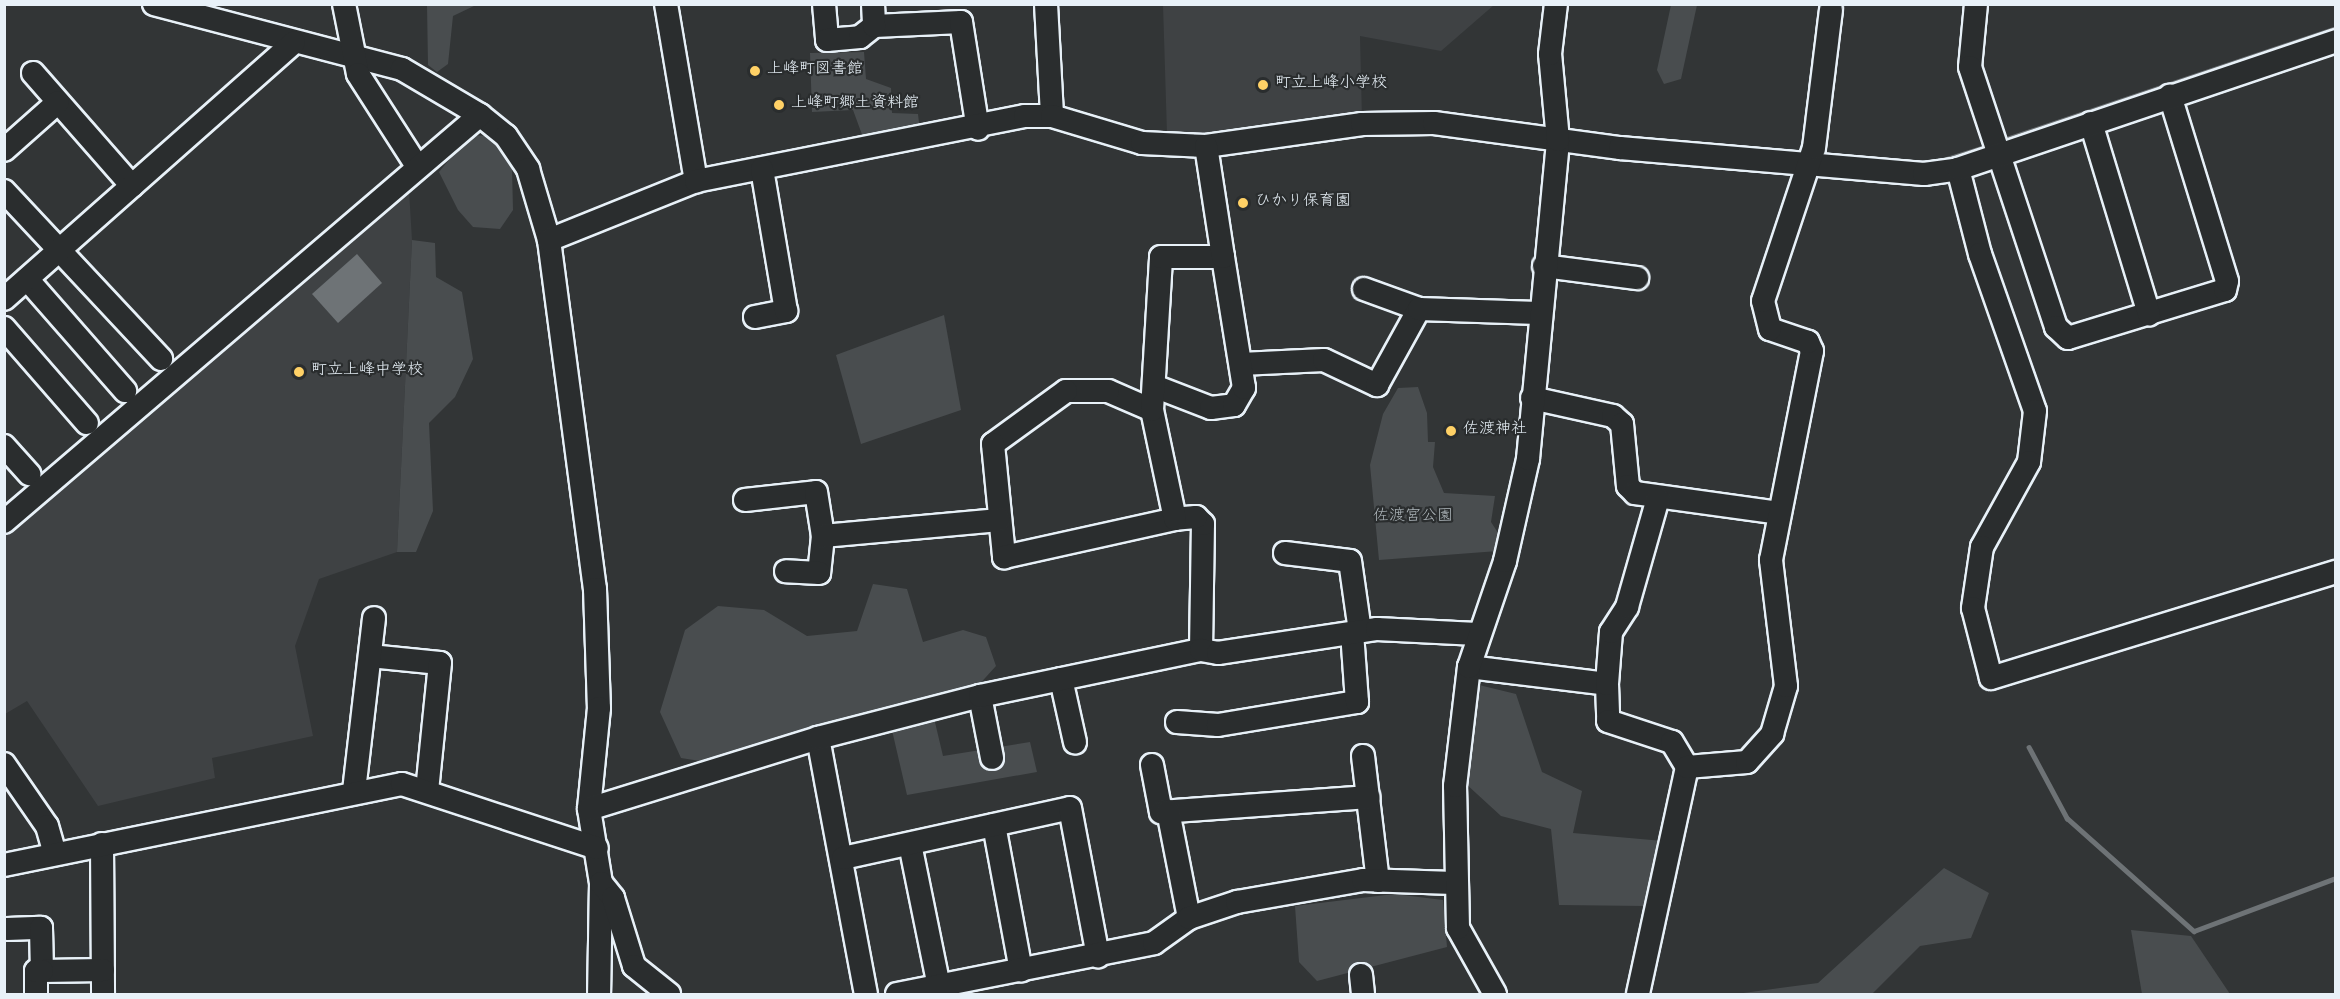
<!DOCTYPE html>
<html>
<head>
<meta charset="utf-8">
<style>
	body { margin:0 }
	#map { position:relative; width:2340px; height:999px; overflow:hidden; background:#323536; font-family:"Gochi Hand","Klee One",sans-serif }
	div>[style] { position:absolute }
	.built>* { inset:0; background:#3f4244 }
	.green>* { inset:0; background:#494d4f }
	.water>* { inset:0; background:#6e7376 }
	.stream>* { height:4.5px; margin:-2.25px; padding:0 2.25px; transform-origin:2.25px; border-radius:2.25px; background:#6e7376 }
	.roads { filter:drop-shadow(2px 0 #e8f1f8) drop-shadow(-2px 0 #e8f1f8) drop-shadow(0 2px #e8f1f8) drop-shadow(0 -2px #e8f1f8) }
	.minor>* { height:22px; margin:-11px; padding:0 11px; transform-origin:11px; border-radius:11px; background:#2a2d2e }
	.dots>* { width:16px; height:16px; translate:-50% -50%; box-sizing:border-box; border:3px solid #2a2d2e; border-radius:50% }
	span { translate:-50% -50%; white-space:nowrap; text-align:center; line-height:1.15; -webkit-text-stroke:4.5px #2a2d2e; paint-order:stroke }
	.poi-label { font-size:16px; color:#e8f1f8 }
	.left { translate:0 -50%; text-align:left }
	.park-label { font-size:16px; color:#b0b8bd }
	.frame { position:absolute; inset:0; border:6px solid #e8f1f8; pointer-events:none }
</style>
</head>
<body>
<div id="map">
	<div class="built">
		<i style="clip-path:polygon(1163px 5px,1494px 5px,1441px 51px,1360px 36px,1362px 119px,1203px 138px,1167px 134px)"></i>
		<i style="clip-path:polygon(409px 190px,412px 240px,397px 552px,319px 579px,295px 646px,313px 736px,212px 758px,215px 778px,98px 806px,27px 701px,5px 714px,4px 505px,18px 520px)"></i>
	</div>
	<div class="green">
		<i style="clip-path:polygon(427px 5px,476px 5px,453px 16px,448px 64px,437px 72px,428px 65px)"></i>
		<i style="clip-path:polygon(1671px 5px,1697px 5px,1681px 79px,1664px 84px,1657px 70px)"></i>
		<i style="clip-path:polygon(864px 52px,866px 79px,891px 88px,892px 113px,918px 114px,920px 131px,864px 140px,853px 110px,812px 112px,810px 53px)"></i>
		<i style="clip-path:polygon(469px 135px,489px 136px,512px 169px,513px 210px,500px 229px,473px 227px,458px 210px,439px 172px)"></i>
		<i style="clip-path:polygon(412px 240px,435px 243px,436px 277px,462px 292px,473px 359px,455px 397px,429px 423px,433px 511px,416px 552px,397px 552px)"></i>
		<i style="clip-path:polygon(944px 315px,961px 410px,861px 444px,836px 355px)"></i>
		<i style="clip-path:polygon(1418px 387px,1427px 413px,1428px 442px,1435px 442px,1433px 467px,1444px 493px,1495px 496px,1491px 522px,1502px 539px,1498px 551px,1379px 560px,1370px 465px,1383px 414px,1398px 388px)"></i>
		<i style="clip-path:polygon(873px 584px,907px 589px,923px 642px,963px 630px,986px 637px,996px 666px,976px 688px,700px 761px,681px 758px,660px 712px,685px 630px,718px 606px,764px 610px,807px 636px,857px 631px)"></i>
		<i style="clip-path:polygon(1479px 685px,1516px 694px,1542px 772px,1582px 791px,1573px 833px,1663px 841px,1645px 906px,1559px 905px,1551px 829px,1501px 816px,1465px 783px)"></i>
		<i style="clip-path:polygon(934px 718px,943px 756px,1030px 742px,1037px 772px,907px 795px,891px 726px)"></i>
		<i style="clip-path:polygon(1944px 868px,1989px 893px,1971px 938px,1920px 946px,1872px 994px,1736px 994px,1818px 983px)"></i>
		<i style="clip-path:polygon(1394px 894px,1443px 900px,1447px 947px,1317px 981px,1299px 962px,1295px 906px)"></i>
		<i style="clip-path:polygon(2131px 930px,2191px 936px,2230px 994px,2142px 994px)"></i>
	</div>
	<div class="water">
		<i style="clip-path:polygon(357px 254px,382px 283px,338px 323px,312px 294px)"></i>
	</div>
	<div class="stream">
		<i style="left:2001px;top:141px;width:354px;rotate:-18.6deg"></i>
		<i style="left:1823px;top:154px;width:27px;rotate:6deg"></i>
		<i style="left:1944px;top:160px;width:46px;rotate:-17.7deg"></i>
		<i style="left:2029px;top:747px;width:81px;rotate:61.8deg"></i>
		<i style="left:2067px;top:818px;width:170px;rotate:41.7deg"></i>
		<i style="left:2194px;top:931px;width:152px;rotate:-20.5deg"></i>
	</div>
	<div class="roads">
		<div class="minor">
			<i style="left:154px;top:4px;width:256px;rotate:14.7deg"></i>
			<i style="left:402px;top:69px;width:91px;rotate:30.5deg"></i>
			<i style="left:480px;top:115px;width:33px;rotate:39deg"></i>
			<i style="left:506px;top:136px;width:40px;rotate:56deg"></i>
			<i style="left:528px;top:169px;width:74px;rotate:73.5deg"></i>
			<i style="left:549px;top:240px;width:352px;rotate:82.5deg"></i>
			<i style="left:595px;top:589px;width:119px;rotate:88.1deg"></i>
			<i style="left:599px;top:708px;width:101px;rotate:95.7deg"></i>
			<i style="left:589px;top:809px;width:75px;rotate:80.8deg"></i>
			<i style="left:601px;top:883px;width:111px;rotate:91deg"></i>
			<i style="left:344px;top:4px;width:71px;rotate:78.7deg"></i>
			<i style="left:358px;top:74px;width:109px;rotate:57.3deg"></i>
			<i style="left:666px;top:4px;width:180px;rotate:80.4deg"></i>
			<i style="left:824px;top:4px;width:36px;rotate:85deg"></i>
			<i style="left:827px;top:40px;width:33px;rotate:-5deg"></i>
			<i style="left:860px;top:37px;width:18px;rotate:-38deg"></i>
			<i style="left:874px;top:26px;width:87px;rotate:-2.6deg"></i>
			<i style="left:961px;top:22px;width:108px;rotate:81deg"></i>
			<i style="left:873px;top:4px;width:22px;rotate:87deg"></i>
			<i style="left:1046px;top:4px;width:112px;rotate:86.9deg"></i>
			<i style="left:1976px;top:4px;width:63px;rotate:95.4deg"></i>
			<i style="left:1970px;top:67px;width:274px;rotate:71.7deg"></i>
			<i style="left:2056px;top:327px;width:16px;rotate:43deg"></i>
			<i style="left:2068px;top:338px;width:164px;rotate:-17deg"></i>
			<i style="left:2225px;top:290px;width:9px;rotate:-77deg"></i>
			<i style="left:2227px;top:281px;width:194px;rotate:-107.1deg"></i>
			<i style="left:33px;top:73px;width:150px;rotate:48.8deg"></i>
			<i style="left:2091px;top:123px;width:200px;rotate:73.1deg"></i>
			<i style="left:4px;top:150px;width:72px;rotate:-41.6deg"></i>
			<i style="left:1958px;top:169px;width:88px;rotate:75.5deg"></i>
			<i style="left:1980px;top:254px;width:166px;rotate:70.7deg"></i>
			<i style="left:2035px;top:411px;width:51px;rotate:96.7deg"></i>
			<i style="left:2029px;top:462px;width:97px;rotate:118.9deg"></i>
			<i style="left:1982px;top:547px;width:62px;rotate:98.4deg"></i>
			<i style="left:1973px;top:608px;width:72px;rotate:75.6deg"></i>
			<i style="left:1991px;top:678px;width:361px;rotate:-17.1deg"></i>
			<i style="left:4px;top:191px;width:230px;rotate:46.9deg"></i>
			<i style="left:549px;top:240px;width:158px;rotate:-21.9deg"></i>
			<i style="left:696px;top:181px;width:335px;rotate:-11.2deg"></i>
			<i style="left:1025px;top:116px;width:27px"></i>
			<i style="left:1052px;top:116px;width:94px;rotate:16.7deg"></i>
			<i style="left:1142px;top:143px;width:64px;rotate:2.7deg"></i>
			<i style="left:1206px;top:146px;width:158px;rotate:-8deg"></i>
			<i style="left:1362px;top:124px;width:72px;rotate:-0.8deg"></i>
			<i style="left:1434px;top:123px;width:188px;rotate:7.7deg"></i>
			<i style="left:1620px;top:148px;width:305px;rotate:4.9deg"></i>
			<i style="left:1924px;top:174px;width:34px;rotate:-8deg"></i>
			<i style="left:1958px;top:169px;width:399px;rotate:-18.7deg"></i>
			<i style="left:1544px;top:266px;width:94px;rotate:7.4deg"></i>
			<i style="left:27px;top:279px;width:149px;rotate:48.8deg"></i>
			<i style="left:1364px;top:289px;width:59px;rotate:20deg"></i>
			<i style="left:4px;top:299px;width:387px;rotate:-41.5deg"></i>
			<i style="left:755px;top:317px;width:32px;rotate:-11deg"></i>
			<i style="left:786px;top:311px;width:144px;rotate:-99.6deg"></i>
			<i style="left:4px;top:328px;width:126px;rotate:48.9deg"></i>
			<i style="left:1241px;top:364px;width:83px;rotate:-2.8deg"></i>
			<i style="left:1324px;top:360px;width:59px;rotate:25.3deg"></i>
			<i style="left:1377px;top:385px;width:87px;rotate:-61.1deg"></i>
			<i style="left:1419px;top:309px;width:119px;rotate:1.9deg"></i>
			<i style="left:1154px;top:386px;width:61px;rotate:21.1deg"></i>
			<i style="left:1211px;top:408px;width:23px;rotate:-7deg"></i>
			<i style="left:1234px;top:405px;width:20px;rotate:-60deg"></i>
			<i style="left:1244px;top:388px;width:133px;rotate:-99.1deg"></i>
			<i style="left:1532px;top:398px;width:83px;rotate:12.5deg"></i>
			<i style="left:1613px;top:416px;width:12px;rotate:42deg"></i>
			<i style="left:1622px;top:424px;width:62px;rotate:84.5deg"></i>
			<i style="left:1628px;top:486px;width:10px;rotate:45deg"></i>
			<i style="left:1635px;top:493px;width:145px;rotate:7.9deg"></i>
			<i style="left:1152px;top:410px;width:48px;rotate:-156.6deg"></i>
			<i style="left:1108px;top:391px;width:42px;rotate:180deg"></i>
			<i style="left:1066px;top:391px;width:90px;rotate:144deg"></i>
			<i style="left:993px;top:444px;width:114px;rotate:84.4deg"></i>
			<i style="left:1004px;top:557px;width:175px;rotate:-12.5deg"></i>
			<i style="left:4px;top:446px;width:38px;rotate:48deg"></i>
			<i style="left:745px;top:500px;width:71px;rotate:-6.4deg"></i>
			<i style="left:816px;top:492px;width:45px;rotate:81deg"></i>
			<i style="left:823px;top:536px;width:37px;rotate:96deg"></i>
			<i style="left:819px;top:573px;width:33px;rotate:-177deg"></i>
			<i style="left:4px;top:522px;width:626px;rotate:-40.53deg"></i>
			<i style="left:823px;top:536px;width:177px;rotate:-5.2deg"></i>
			<i style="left:1285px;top:553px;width:65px;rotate:7deg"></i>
			<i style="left:1350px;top:561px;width:71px;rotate:81.9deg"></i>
			<i style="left:1201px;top:650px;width:126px;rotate:-89.1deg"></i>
			<i style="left:1203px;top:524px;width:10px;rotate:-135deg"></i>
			<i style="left:1196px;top:517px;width:21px;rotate:175deg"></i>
			<i style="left:1175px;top:519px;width:111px;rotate:-101.9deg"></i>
			<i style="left:1152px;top:410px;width:153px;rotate:-86.6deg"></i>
			<i style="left:1161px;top:257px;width:62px"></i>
			<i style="left:1223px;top:257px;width:112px;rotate:-98.7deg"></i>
			<i style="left:370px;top:656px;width:70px;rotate:5.7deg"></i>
			<i style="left:440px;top:663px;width:128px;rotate:95.8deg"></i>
			<i style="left:1469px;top:667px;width:139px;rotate:7deg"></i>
			<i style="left:1607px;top:684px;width:37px;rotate:88deg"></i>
			<i style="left:1608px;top:721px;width:67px;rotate:18.2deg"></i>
			<i style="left:1672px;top:742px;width:29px;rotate:59deg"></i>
			<i style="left:1687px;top:767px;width:232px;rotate:102.2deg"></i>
			<i style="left:1061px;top:679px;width:65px;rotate:77.5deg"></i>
			<i style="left:1607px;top:684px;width:52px;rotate:-85.6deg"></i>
			<i style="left:1611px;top:632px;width:30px;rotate:-57deg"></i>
			<i style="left:1627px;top:607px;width:113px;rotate:-74.1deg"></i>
			<i style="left:980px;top:696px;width:63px;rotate:79deg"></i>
			<i style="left:1177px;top:722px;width:41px;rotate:4.2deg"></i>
			<i style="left:1218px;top:725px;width:141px;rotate:-9.4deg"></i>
			<i style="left:1357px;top:702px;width:69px;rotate:-94.1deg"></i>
			<i style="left:818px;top:738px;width:260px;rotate:79.4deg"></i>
			<i style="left:1363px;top:756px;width:126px;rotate:83.2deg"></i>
			<i style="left:4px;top:764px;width:75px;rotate:55.3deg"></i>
			<i style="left:47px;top:826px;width:29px;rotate:74deg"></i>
			<i style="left:1152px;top:765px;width:48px;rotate:79.2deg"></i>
			<i style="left:1161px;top:812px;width:208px;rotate:-4.1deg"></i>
			<i style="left:1687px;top:767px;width:60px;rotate:-4.8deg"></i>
			<i style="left:1747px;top:762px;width:38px;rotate:-48deg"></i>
			<i style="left:1772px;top:734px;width:50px;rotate:-73.7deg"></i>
			<i style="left:1786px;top:686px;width:127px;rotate:-96.8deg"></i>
			<i style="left:1771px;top:560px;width:213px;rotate:-78.9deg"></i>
			<i style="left:1812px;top:351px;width:10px;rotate:-114deg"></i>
			<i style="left:1808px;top:342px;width:40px;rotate:-161.1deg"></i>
			<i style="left:1770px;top:329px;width:29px;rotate:-104deg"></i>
			<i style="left:1763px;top:301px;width:161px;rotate:-71.6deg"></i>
			<i style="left:1814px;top:148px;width:139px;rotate:-83deg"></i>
			<i style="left:354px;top:791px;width:174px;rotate:-83.4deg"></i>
			<i style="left:589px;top:809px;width:240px;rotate:-17.2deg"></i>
			<i style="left:818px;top:738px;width:167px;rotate:-14.5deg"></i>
			<i style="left:980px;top:696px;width:226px;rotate:-11.8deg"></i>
			<i style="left:1201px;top:650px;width:17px;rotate:10deg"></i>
			<i style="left:1218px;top:653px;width:161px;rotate:-8.6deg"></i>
			<i style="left:1377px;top:629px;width:100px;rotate:2.9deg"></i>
			<i style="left:1168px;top:811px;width:109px;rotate:78.9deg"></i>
			<i style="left:994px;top:825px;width:148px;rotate:79.5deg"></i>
			<i style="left:102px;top:844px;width:150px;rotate:89.6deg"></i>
			<i style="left:910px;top:844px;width:145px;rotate:78.5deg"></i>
			<i style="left:843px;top:858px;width:232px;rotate:-12.4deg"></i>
			<i style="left:1070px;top:808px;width:151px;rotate:79.3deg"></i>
			<i style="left:4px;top:865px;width:406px;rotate:-11.5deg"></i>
			<i style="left:402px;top:784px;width:205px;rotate:18.2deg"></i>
			<i style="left:601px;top:883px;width:19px;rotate:51deg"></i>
			<i style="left:613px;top:898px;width:71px;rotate:72.8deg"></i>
			<i style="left:634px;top:966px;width:45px;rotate:38.7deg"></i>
			<i style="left:7px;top:929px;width:34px;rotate:-2deg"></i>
			<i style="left:41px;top:928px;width:43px;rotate:88.7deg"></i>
			<i style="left:42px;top:971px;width:61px;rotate:-0.9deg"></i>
			<i style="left:1361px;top:975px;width:19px;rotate:84deg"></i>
			<i style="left:36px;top:994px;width:23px;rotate:-90deg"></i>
			<i style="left:36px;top:971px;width:6px"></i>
			<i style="left:897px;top:994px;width:262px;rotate:-11.2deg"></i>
			<i style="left:1154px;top:943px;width:43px;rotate:-35.5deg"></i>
			<i style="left:1189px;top:918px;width:51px;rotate:-18.4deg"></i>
			<i style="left:1237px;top:902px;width:128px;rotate:-9.9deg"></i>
			<i style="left:1363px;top:880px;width:91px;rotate:1.9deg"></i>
			<i style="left:1495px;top:994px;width:76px;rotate:-119.3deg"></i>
			<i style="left:1458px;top:928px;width:142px;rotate:-91.2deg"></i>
			<i style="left:1455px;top:786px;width:120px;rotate:-83.3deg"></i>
			<i style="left:1469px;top:667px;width:112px;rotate:-71.2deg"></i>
			<i style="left:1505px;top:561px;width:105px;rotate:-77.3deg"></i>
			<i style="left:1528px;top:459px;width:320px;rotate:-84.6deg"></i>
			<i style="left:1558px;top:140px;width:86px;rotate:-95.3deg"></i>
			<i style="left:1550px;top:54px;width:50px;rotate:-83.2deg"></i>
		</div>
	</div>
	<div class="dots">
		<i style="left:755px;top:71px;background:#ffd166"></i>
		<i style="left:1263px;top:85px;background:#ffd166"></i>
		<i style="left:779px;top:105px;background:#ffd166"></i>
		<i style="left:1243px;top:203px;background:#ffd166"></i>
		<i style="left:299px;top:372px;background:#ffd166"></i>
		<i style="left:1451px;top:431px;background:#ffd166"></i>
	</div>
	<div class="poi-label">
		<span class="left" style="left:767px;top:71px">上峰町図書館</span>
		<span class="left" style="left:1275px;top:85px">町立上峰小学校</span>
		<span class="left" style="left:791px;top:105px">上峰町郷土資料館</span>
		<span class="left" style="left:1255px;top:203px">ひかり保育園</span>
		<span class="left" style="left:311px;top:372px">町立上峰中学校</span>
		<span class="left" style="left:1463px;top:431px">佐渡神社</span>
	</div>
	<div class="park-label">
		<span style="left:1413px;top:518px">佐渡宮公園</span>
	</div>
	<div class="frame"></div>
</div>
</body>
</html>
